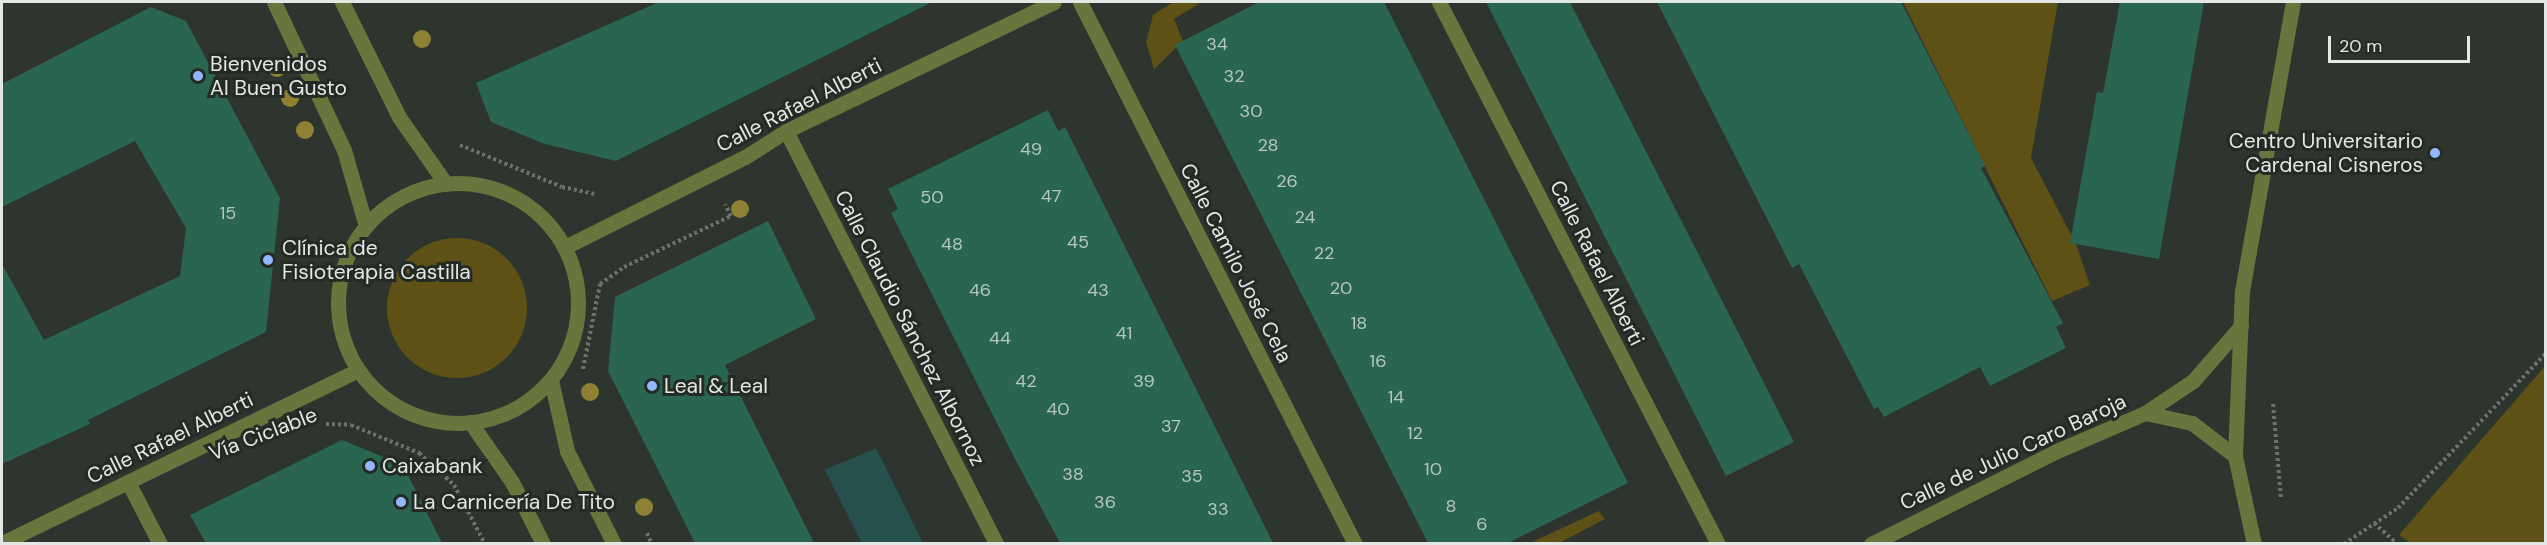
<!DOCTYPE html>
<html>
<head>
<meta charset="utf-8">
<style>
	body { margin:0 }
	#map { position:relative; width:2547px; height:545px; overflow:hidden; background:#2e352e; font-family:"DM Sans",sans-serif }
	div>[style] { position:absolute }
	.green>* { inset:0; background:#5e5115 }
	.round { border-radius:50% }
	.water>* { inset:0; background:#26514f }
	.building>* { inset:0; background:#296550 }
	.path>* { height:4px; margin-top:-2px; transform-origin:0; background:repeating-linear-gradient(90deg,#6b716b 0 3px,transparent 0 6px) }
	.street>* { height:15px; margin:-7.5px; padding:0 7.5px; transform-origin:7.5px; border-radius:7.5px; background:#68753d }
	.street>.ring { margin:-7.5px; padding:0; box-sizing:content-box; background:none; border:15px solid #68753d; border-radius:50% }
	.trees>* { width:18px; height:18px; margin:-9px; border-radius:50%; background:#8e8134 }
	.dots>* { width:16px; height:16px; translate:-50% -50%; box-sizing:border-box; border:3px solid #242b24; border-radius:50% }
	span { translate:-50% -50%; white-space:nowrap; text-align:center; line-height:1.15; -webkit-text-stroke:6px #242b24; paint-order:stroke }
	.number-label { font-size:18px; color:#b5c7bf }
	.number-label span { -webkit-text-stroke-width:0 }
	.poi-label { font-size:21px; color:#e4e8e4 }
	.left { translate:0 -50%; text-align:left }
	.right { translate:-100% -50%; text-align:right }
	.street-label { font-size:21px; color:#e4e8e4 }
	.frame { position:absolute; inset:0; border:3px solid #e4e8e4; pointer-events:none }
	.scale { position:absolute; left:2328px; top:36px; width:142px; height:27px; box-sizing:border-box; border:3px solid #e4e8e4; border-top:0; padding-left:8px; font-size:18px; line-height:21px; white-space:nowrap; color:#e4e8e4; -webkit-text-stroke:4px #242b24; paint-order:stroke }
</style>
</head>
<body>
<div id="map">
	<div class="green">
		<i style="clip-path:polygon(1173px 2px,1202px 2px,1174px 19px,1183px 41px,1154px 69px,1146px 42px,1153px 15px)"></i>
		<i style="clip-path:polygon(1903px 2px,2058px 2px,2031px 158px,2076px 244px,2090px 285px,2052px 301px)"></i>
		<i class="round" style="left:387px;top:238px;width:140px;height:140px"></i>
		<i style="clip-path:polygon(2545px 366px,2545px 543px,2410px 543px,2399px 535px)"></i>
		<i style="clip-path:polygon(1599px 511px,1605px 519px,1559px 543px,1530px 543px)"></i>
	</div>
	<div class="water">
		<i style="clip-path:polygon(876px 448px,923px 543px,862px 543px,825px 470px)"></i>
	</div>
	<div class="building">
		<i style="clip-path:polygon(659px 2px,932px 2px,616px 161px,545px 144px,491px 122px,476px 83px)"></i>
		<i style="clip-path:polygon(1259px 2px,1384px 2px,1628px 483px,1508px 543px,1428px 543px,1175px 45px)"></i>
		<i style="clip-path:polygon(1486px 2px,1570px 2px,1794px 442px,1726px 476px)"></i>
		<i style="clip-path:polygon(1657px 2px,1901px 2px,1985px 166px,1981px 168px,2063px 323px,2056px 327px,2066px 348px,1990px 386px,1980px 367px,1884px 417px,1878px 407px,1874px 409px,1799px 264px,1792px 268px)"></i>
		<i style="clip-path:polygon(2120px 2px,2204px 2px,2159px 259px,2070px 243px,2097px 92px,2103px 93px)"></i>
		<i style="clip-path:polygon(151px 7px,186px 21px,280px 198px,266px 332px,88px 420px,90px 424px,2px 464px,2px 264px,44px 340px,180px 276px,186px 228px,135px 141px,2px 207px,2px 84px)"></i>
		<i style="clip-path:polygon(1048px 110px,1058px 131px,1065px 127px,1273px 543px,1060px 543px,1014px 457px,891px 213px,898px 209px,888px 189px)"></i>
		<i style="clip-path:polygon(768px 221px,816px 319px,725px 365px,814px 543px,695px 543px,608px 371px,615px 297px)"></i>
		<i style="clip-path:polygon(342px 440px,403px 465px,442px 543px,206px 543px,190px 515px)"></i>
	</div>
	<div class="path">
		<i style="left:460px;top:145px;width:110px;rotate:22.4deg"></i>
		<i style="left:562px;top:187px;width:33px;rotate:12deg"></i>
		<i style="left:583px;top:369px;width:87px;rotate:-78.7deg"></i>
		<i style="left:600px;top:284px;width:29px;rotate:-35deg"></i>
		<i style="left:624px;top:267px;width:119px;rotate:-25.5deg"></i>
		<i style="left:731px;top:216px;width:13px;rotate:-117deg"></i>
		<i style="left:2273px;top:404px;width:95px;rotate:85.2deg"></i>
		<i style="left:326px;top:424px;width:25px;rotate:2deg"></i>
		<i style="left:351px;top:425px;width:74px;rotate:22.4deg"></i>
		<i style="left:419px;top:453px;width:47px;rotate:42.4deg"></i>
		<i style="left:454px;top:485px;width:67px;rotate:62.3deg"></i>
		<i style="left:2374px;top:523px;width:31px;rotate:42deg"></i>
		<i style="left:647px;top:533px;width:12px;rotate:66deg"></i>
		<i style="left:2344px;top:544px;width:65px;rotate:-33.7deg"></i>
		<i style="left:2398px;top:508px;width:214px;rotate:-46.3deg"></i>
	</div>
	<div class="street">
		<i style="left:274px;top:2px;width:164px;rotate:64.7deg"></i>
		<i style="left:344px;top:150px;width:79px;rotate:73.9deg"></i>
		<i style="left:342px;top:2px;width:128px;rotate:63.6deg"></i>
		<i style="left:399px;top:117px;width:82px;rotate:55deg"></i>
		<i style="left:1080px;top:2px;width:608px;rotate:63.1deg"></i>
		<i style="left:1439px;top:2px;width:610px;rotate:62.76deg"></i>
		<i style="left:786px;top:131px;width:463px;rotate:63deg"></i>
		<i class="ring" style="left:338px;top:183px;width:225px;height:225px"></i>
		<i style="left:565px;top:247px;width:201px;rotate:-26.6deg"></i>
		<i style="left:745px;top:157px;width:49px;rotate:-32.4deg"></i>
		<i style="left:786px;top:131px;width:297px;rotate:-25.7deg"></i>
		<i style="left:551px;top:380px;width:73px;rotate:77.3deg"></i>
		<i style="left:567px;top:451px;width:104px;rotate:63.2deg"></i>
		<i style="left:2145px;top:413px;width:58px;rotate:-33.7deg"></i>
		<i style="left:2193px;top:381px;width:73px;rotate:-48.9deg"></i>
		<i style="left:470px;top:422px;width:73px;rotate:55deg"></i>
		<i style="left:512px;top:482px;width:69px;rotate:63.4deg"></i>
		<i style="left:128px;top:482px;width:70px;rotate:62.7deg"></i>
		<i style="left:2px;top:543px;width:396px;rotate:-25.9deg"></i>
		<i style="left:1871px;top:544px;width:210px;rotate:-26.6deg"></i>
		<i style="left:2059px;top:450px;width:94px;rotate:-23.3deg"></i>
		<i style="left:2145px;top:413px;width:48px;rotate:12deg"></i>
		<i style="left:2192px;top:423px;width:54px;rotate:37.5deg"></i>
		<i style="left:2254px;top:544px;width:90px;rotate:-102.2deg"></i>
		<i style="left:2235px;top:456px;width:165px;rotate:-87.6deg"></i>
		<i style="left:2242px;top:291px;width:293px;rotate:-80deg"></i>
	</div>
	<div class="trees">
		<i style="left:422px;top:39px"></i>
		<i style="left:277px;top:68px"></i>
		<i style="left:290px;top:98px"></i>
		<i style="left:305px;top:130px"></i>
		<i style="left:740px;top:209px"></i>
		<i style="left:590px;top:392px"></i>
		<i style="left:644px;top:507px"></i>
	</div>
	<div class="dots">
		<i style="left:198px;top:76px;background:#93b7fd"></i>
		<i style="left:2435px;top:153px;background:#93b7fd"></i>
		<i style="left:268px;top:260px;background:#93b7fd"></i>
		<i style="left:652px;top:386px;background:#93b7fd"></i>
		<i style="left:370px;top:466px;background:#93b7fd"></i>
		<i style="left:401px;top:502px;background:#93b7fd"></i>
	</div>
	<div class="number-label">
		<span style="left:1217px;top:44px">34</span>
		<span style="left:1234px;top:76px">32</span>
		<span style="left:1251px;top:111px">30</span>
		<span style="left:1268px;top:145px">28</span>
		<span style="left:1031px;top:149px">49</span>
		<span style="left:1287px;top:181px">26</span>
		<span style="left:1051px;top:196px">47</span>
		<span style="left:932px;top:197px">50</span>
		<span style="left:228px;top:213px">15</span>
		<span style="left:1305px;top:217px">24</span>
		<span style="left:1078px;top:242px">45</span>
		<span style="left:952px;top:244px">48</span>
		<span style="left:1324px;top:253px">22</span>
		<span style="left:1341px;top:288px">20</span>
		<span style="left:980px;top:290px">46</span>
		<span style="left:1098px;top:290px">43</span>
		<span style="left:1359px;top:323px">18</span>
		<span style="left:1124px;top:333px">41</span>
		<span style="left:1000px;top:338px">44</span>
		<span style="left:1378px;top:361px">16</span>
		<span style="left:1026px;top:381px">42</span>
		<span style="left:1144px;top:381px">39</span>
		<span style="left:1396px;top:397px">14</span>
		<span style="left:1058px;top:409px">40</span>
		<span style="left:1171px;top:426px">37</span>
		<span style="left:1415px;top:433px">12</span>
		<span style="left:1433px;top:469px">10</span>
		<span style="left:1073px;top:474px">38</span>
		<span style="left:1192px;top:476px">35</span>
		<span style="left:1105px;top:502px">36</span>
		<span style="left:1451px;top:506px">8</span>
		<span style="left:1218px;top:509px">33</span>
		<span style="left:1482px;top:524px">6</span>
	</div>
	<div class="poi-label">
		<span class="left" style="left:210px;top:76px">Bienvenidos<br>Al Buen Gusto</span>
		<span class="right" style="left:2423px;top:153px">Centro Universitario<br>Cardenal Cisneros</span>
		<span class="left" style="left:282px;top:260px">Clínica de<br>Fisioterapia Castilla</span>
		<span class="left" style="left:664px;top:386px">Leal &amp; Leal</span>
		<span class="left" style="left:382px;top:466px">Caixabank</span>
		<span class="left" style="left:413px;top:502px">La Carnicería De Tito</span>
	</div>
	<div class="street-label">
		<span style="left:799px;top:105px;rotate:-27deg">Calle Rafael Alberti</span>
		<span style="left:1236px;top:263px;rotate:63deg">Calle Camilo José Cela</span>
		<span style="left:1597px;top:263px;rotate:63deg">Calle Rafael Alberti</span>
		<span style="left:910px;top:328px;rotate:63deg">Calle Claudio Sánchez Albornoz</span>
		<span style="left:263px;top:434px;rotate:-21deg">Vía Ciclable</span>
		<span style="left:170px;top:438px;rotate:-26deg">Calle Rafael Alberti</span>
		<span style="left:2013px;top:452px;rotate:-25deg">Calle de Julio Caro Baroja</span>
	</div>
	<div class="frame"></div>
	<div class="scale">20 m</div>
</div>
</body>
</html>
